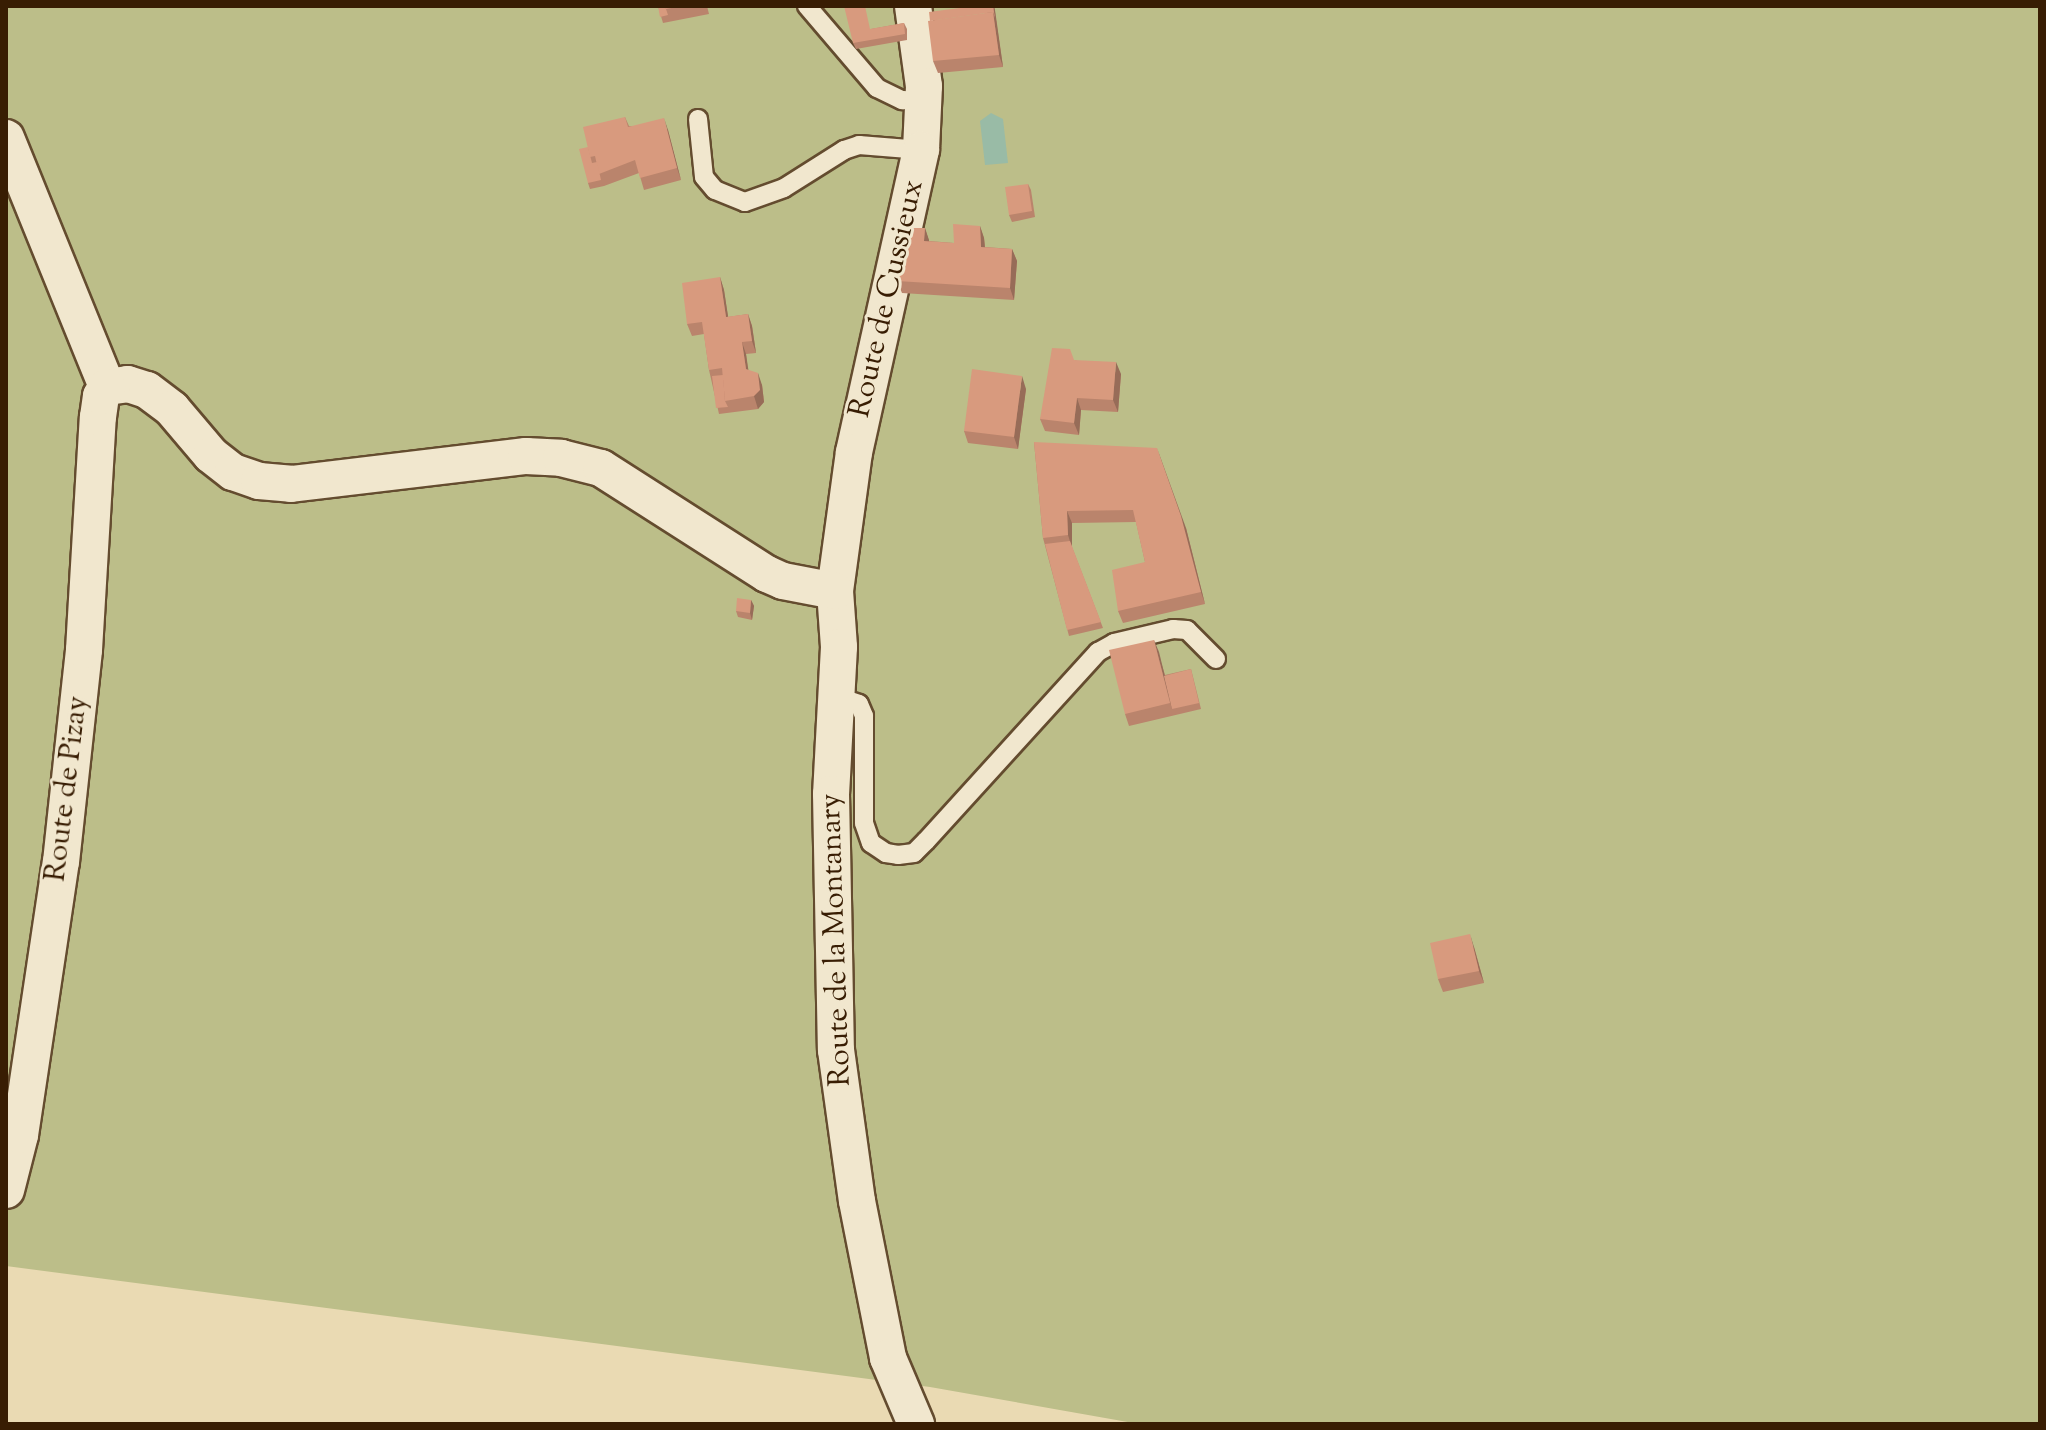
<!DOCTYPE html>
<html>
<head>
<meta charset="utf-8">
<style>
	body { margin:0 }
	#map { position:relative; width:2046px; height:1430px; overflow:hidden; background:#eadab3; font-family:"Sorts Mill Goudy",serif }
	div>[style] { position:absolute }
	.green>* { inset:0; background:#bcbe89 }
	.water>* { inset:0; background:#99bba6 }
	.roads { filter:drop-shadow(2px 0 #644c2f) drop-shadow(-2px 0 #644c2f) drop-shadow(0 2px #644c2f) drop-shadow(0 -2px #644c2f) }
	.service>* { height:18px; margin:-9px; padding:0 9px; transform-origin:9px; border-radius:9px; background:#f1e7ce }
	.minor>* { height:36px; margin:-18px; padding:0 18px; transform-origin:18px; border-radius:18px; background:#f1e7ce }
	.wall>* { inset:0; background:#ba846c }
	.shaded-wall>* { inset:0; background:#976c58 }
	.building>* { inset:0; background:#d89a7e }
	span { translate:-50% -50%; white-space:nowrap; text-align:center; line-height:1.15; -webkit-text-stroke:6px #f1e7ce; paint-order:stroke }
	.street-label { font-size:30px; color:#381d03 }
	.frame { position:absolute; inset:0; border:8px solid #381d03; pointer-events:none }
</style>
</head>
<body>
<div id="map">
	<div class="green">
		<i style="clip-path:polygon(6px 6px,2040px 6px,2040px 1424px,1139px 1424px,930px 1387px,6px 1266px)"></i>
	</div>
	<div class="water">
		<i style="clip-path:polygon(991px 113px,1003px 119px,1008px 163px,985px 165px,980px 121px)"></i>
	</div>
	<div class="roads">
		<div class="service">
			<i style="left:807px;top:6px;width:108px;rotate:49.5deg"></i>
			<i style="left:877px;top:88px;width:28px;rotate:26deg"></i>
			<i style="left:902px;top:100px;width:21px;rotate:3deg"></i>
			<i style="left:698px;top:119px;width:58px;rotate:84.1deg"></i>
			<i style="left:704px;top:177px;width:17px;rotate:50deg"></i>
			<i style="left:715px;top:190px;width:32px;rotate:22deg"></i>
			<i style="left:745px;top:202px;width:41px;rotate:-19.7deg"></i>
			<i style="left:784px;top:188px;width:71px;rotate:-32.3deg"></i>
			<i style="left:844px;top:150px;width:16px;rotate:-18deg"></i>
			<i style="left:859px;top:145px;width:62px;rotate:4.6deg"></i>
			<i style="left:835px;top:696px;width:25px;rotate:18deg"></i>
			<i style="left:859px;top:704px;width:13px;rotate:67deg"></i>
			<i style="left:864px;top:716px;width:107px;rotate:90deg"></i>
			<i style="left:864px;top:823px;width:21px;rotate:71deg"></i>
			<i style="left:871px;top:843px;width:18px;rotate:34deg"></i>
			<i style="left:886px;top:853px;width:12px;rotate:9deg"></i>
			<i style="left:898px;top:855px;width:16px;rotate:-7deg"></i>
			<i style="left:914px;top:853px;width:17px;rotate:-45deg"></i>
			<i style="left:926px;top:841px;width:256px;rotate:-47.7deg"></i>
			<i style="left:1098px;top:652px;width:18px;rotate:-29deg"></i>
			<i style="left:1114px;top:643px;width:61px;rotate:-13.3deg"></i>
			<i style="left:1173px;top:629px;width:14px;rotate:4deg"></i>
			<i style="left:1187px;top:630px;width:41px;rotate:45deg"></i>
		</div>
		<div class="minor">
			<i style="left:913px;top:6px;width:81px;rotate:82.2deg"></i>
			<i style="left:924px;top:86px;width:64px;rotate:92.7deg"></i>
			<i style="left:921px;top:150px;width:309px;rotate:102.5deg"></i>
			<i style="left:854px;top:452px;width:140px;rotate:97.8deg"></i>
			<i style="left:835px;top:591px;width:56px;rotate:85.9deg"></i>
			<i style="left:839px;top:647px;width:147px;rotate:93.1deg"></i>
			<i style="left:831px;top:794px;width:256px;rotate:88.9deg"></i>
			<i style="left:836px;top:1050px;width:152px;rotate:82.1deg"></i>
			<i style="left:857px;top:1201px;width:160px;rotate:78.8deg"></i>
			<i style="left:888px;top:1358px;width:72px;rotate:67deg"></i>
			<i style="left:6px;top:138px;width:269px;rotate:67.9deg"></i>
			<i style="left:107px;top:387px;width:21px;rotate:-8deg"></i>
			<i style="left:128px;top:384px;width:20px;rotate:18deg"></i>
			<i style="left:147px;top:390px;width:31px;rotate:37deg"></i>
			<i style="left:172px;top:409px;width:60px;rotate:49.7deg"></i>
			<i style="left:211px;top:455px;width:28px;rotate:38deg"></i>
			<i style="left:233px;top:472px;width:28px;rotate:19deg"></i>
			<i style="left:259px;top:481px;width:32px;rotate:5deg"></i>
			<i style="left:291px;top:484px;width:237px;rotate:-6.8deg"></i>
			<i style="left:526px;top:456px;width:35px;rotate:3deg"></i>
			<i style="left:561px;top:458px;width:41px;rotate:14deg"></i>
			<i style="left:601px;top:468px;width:197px;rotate:32.6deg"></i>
			<i style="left:767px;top:574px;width:17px;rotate:24deg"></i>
			<i style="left:783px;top:581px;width:53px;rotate:10.9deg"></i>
			<i style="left:6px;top:1190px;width:57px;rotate:-75.7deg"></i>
			<i style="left:20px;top:1135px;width:276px;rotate:-81.5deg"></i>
			<i style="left:61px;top:862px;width:213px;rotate:-83.8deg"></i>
			<i style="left:84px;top:650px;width:233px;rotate:-86.6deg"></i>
			<i style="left:98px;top:417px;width:21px;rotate:-82deg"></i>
			<i style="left:101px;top:396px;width:11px;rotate:-56deg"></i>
		</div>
	</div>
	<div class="wall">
		<i style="clip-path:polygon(658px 6px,707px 6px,709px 14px,663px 23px)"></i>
		<i style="clip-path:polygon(994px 6px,1003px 67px,938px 73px,933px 61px)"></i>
		<i style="clip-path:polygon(904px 23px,907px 29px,907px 40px,856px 49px,853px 43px,871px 29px)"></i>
		<i style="clip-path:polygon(625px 117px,629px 126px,668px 130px,681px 180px,644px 190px,639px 173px,604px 186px,590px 189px,588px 183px,588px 147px)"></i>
		<i style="clip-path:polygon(1028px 184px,1031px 190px,1035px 217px,1012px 222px,1009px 215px)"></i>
		<i style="clip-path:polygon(980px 226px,984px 238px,985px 247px,1012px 249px,1017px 261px,1014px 300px,902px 293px,897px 281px,925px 228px,929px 241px,954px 243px)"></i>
		<i style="clip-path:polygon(720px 277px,724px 290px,728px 317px,748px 314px,752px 326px,756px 353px,746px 354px,748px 370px,762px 385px,764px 402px,758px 409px,719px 414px,709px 370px,704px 334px,692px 336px,687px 324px)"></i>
		<i style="clip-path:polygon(1074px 360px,1121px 374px,1118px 412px,1081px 410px,1079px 435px,1045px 431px,1040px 419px)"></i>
		<i style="clip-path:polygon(1026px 389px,1018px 449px,968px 443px,964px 431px)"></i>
		<i style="clip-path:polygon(1034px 442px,1186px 528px,1205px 604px,1123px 623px,1118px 611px,1145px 562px,1136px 522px,1072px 523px,1072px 547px,1103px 628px,1069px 636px,1043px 538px)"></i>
		<i style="clip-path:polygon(751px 600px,754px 606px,752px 620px,738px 617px,736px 611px)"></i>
		<i style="clip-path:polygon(1154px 640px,1165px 675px,1191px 669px,1201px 709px,1129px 726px,1125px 714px)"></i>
		<i style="clip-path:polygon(1474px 947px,1484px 983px,1443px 992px,1438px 979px)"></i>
	</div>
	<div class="shaded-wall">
		<i style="clip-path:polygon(994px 6px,995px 10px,1003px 67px,999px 55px,993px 12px)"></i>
		<i style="clip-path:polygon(664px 118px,668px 130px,681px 180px,677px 168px)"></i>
		<i style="clip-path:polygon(980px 226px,984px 238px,986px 259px,981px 247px)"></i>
		<i style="clip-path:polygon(925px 228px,929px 240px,928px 253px,924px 241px)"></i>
		<i style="clip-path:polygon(1012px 249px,1017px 261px,1014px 300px,1010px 288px)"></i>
		<i style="clip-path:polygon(720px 277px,724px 290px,730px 329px,726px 317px)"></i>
		<i style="clip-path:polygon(748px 314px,752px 326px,756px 353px,752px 341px)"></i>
		<i style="clip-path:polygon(742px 342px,746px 354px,750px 381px,746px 369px)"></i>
		<i style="clip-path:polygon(1116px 362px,1121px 374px,1118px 412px,1113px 400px)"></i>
		<i style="clip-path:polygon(758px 373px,762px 385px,764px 402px,758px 409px,754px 396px)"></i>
		<i style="clip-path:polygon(1022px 376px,1026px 389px,1018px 449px,1014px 437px)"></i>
		<i style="clip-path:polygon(1077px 398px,1081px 410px,1079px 435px,1074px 423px)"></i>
		<i style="clip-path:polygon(1157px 448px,1186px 528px,1205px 604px,1201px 592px)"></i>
		<i style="clip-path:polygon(1067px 511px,1072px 523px,1072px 548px,1068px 535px)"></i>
		<i style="clip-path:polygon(751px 600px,754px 606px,752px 620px,750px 613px)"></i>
		<i style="clip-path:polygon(1154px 640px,1159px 652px,1173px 709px,1172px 709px)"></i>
		<i style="clip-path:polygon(1470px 934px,1474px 947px,1484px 983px,1479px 971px)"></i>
	</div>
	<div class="building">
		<i style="clip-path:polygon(658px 6px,665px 6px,668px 15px,660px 17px)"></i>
		<i style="clip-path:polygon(665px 6px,682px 6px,666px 9px)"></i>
		<i style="clip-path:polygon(844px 6px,865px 6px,870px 29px,904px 23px,905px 34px,853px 43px)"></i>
		<i style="clip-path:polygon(975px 6px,993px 6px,995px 18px,993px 12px,930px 21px,929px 12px)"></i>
		<i style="clip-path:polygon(993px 12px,999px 55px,933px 61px,928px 21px)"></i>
		<i style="clip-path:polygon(625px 117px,628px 127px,664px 118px,677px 168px,640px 178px,635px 160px,599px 174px,595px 156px,590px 157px,583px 127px)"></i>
		<i style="clip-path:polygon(588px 147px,592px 163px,597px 162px,601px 180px,588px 183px,579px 149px)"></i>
		<i style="clip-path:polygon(1028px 184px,1032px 211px,1009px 215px,1005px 187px)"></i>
		<i style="clip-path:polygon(953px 224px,980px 226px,981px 247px,1012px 249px,1010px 288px,897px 281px,910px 228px,925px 228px,924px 241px,954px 243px)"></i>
		<i style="clip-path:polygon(720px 277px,726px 317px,748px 314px,752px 341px,742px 342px,746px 369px,758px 373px,760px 390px,754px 396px,725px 401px,722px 368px,709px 370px,702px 322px,687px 324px,682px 283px)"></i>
		<i style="clip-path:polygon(1052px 348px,1070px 349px,1074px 360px,1116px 362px,1113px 400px,1077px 398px,1074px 423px,1040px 419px)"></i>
		<i style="clip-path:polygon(972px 369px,1022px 376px,1014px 437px,964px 431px)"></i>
		<i style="clip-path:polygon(723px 375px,725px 401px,728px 407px,716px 408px,712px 376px)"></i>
		<i style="clip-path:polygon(1034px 442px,1157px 448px,1181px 516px,1201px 592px,1118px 611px,1112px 570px,1145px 562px,1133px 510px,1067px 511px,1068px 535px,1043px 538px)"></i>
		<i style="clip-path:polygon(1070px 541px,1101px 622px,1067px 630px,1045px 544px)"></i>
		<i style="clip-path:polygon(737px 598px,751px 600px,750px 613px,736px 611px)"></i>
		<i style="clip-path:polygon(1154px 640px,1170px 703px,1125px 714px,1109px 650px)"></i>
		<i style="clip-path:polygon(1191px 669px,1199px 703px,1172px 709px,1164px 676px)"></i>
		<i style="clip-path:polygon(1470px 934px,1479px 971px,1438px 979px,1430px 943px)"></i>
	</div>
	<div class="street-label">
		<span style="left:888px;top:299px;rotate:-77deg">Route de Cussieux</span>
		<span style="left:68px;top:789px;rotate:-83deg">Route de Pizay</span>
		<span style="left:837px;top:940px;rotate:-92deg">Route de la Montanary</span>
	</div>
	<div class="frame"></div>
</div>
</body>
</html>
